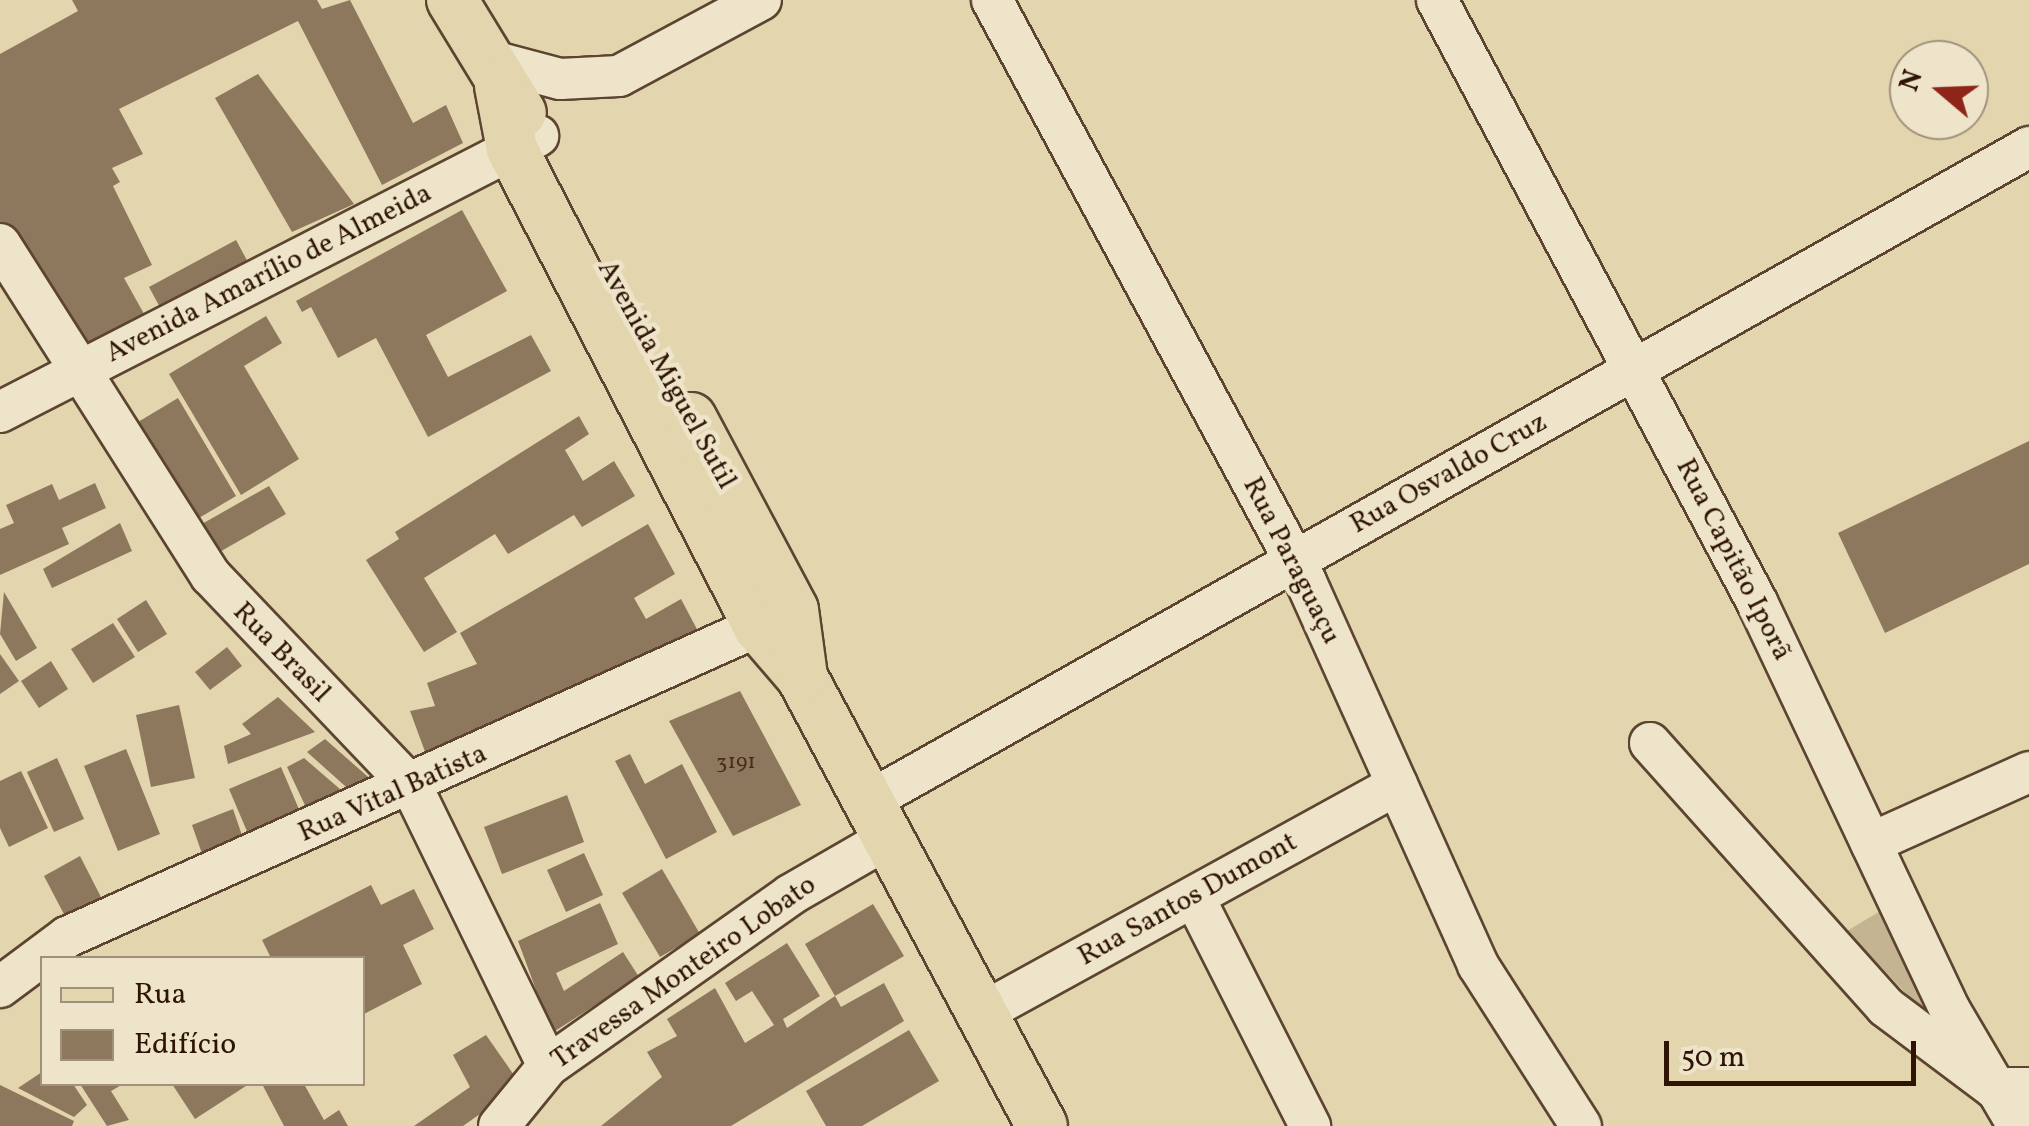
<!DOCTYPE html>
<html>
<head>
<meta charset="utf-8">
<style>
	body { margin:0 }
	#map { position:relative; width:2029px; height:1126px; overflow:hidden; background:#e3d5ae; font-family:Vollkorn,serif }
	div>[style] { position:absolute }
	.green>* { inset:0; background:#c4b491 }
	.building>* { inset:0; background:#8d785d }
	.roads { filter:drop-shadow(2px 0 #5c4430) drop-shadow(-2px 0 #5c4430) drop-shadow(0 2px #5c4430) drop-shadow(0 -2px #5c4430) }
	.minor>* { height:40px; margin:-20px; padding:0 20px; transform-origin:20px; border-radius:20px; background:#ede4ca }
	.major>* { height:50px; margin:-25px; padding:0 25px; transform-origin:25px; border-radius:25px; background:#e3d5ae }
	span { translate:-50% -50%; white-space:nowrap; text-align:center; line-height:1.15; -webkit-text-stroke:9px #ede4ca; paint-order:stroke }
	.number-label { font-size:22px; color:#462d1c }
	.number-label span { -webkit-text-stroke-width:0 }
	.street-label { font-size:28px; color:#2f1406 }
	.legend { position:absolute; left:40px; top:956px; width:325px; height:130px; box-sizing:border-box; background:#ede4ca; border:2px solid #a1917c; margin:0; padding:12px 18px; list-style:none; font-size:30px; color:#2f1406 }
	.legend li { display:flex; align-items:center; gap:20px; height:50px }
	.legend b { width:50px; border:2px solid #a1917c }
	.north { position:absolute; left:1889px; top:40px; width:100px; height:100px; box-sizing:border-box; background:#ede4ca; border:2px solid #a1917c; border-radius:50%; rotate:289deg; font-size:28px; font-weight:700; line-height:40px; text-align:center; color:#2f1406 }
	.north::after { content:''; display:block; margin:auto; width:35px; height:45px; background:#8f2418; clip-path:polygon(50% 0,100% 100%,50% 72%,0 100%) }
	.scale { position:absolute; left:1664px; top:1041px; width:252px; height:45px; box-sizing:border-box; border:5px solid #2f1406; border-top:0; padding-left:12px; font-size:30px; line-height:35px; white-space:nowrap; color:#2f1406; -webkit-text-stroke:8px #ede4ca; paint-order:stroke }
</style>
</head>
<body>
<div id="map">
	<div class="green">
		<i style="clip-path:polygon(1887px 907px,1933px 1022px,1847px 931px)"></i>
	</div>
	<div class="building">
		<i style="clip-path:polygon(72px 0,317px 0,322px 9px,350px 0,413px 123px,446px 105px,463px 143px,382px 185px,298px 21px,119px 109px,143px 154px,112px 168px,120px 182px,113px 186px,152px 265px,124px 278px,148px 321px,80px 359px,0 222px,0 54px,78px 11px)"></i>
		<i style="clip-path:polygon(258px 74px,354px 204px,292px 232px,215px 98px)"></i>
		<i style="clip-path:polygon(462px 210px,507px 291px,426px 335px,448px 377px,531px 335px,551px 371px,428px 437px,376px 338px,338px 358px,311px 307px,302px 312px,296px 301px)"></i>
		<i style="clip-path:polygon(236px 240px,249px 264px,162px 311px,149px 287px)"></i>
		<i style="clip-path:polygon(266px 316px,282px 343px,244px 366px,299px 459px,241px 495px,169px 374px)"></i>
		<i style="clip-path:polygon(178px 398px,236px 496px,199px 518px,190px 504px,178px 512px,128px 428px)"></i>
		<i style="clip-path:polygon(579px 416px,589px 434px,565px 450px,583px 481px,614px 461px,635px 496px,582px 527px,574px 515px,508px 554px,495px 534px,424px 578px,457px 632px,424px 652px,366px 560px,399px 539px,395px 532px)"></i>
		<i style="clip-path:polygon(2029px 441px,2029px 564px,1885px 633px,1838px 533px)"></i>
		<i style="clip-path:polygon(95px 483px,106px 508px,62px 528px,69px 544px,0 575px,0 529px,14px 523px,6px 505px,52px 484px,59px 500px)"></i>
		<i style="clip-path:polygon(269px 486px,286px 514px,209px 558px,193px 529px)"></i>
		<i style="clip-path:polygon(120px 523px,132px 551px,52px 588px,43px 569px)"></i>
		<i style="clip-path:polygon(648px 524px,675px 574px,634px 598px,646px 619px,681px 599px,699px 633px,427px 757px,410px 711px,435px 706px,427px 683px,477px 664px,460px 633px)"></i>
		<i style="clip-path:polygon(4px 592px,37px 648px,16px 661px,0 634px)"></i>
		<i style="clip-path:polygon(146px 600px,167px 634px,138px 652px,117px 619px)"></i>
		<i style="clip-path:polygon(113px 623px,135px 657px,93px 683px,71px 649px)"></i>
		<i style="clip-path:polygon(227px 647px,242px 666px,210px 690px,195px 672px)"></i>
		<i style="clip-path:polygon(0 654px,19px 681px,0 694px)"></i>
		<i style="clip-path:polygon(51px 661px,68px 689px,39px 708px,21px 681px)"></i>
		<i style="clip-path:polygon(740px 691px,801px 805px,733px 836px,669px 721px)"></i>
		<i style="clip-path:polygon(278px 697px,315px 732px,228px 764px,224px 746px,251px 734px,242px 724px)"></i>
		<i style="clip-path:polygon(179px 705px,195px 778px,151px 787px,136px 715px)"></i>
		<i style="clip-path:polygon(325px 739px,375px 783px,354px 794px,307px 752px)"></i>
		<i style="clip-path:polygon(126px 749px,160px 834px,118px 851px,84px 766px)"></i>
		<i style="clip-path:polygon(630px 754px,645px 784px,682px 764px,717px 832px,666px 859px,615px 761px)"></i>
		<i style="clip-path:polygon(57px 758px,84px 819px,54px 832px,27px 772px)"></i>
		<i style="clip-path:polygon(304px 758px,348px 796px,311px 818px,287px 767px)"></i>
		<i style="clip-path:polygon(281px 767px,304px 821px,252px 843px,229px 789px)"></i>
		<i style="clip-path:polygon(21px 771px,48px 828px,9px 847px,0 828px,0 781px)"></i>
		<i style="clip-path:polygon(567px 795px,584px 842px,502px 874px,484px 827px)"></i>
		<i style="clip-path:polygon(233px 809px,247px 850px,206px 865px,192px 825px)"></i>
		<i style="clip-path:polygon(584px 853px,603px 895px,566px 912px,547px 870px)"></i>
		<i style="clip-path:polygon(80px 856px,103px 901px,67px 920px,44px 876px)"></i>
		<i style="clip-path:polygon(662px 869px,700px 934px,660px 957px,622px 893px)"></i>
		<i style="clip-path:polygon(371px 885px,381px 905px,414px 889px,434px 929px,403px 945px,422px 984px,362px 1015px,362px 958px,271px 958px,262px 940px)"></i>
		<i style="clip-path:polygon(600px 903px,618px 944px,556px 973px,564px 991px,623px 952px,639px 977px,552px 1033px,518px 941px)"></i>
		<i style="clip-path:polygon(873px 904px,904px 956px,835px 996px,805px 944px)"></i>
		<i style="clip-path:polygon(787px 943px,820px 996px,783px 1019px,787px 1028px,835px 996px,841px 1007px,884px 983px,904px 1021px,731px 1126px,601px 1126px,662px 1077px,647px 1052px,677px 1036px,667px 1019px,715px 988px,745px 1043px,774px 1025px,752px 991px,736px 1001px,725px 983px)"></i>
		<i style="clip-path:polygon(909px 1030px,939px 1081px,862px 1126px,826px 1126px,806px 1091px)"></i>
		<i style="clip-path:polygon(486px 1035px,521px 1085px,463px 1126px,414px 1126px,470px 1087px,453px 1055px)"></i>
		<i style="clip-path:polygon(42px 1072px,42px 1084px,73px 1084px,87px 1105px,74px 1117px,18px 1088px)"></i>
		<i style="clip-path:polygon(80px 1084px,123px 1084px,111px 1091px,129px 1120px,107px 1126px)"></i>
		<i style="clip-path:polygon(172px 1084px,249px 1084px,195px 1119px)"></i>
		<i style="clip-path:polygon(262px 1084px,304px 1084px,324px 1120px,339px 1110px,348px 1126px,284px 1126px)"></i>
		<i style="clip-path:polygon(0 1085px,74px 1121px,72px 1126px,0 1126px)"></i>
	</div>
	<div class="roads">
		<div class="minor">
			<i style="left:992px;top:0;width:661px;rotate:61.65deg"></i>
			<i style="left:1306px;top:582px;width:420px;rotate:65.8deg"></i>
			<i style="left:1478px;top:965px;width:191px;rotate:57.4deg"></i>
			<i style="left:1437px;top:0;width:682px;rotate:62.01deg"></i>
			<i style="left:1757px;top:602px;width:451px;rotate:64.7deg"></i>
			<i style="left:1950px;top:1010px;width:134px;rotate:59.6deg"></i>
			<i style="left:485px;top:59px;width:78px;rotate:14.9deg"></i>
			<i style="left:560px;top:79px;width:59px;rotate:-2.9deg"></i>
			<i style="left:619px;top:76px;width:161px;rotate:-28.2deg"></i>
			<i style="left:0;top:244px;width:393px;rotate:57.6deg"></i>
			<i style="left:211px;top:576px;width:291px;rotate:46.4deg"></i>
			<i style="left:412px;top:787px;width:310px;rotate:64deg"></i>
			<i style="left:0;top:412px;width:605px;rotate:-27.16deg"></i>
			<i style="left:1650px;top:743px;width:354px;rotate:48.2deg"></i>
			<i style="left:1886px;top:1007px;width:135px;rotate:36.9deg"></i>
			<i style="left:1994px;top:1088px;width:35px"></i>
			<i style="left:869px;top:801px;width:1332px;rotate:-29.41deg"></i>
			<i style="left:1871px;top:843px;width:173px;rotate:-24.2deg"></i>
			<i style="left:1194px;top:897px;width:257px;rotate:63.1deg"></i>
			<i style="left:0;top:987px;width:84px;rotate:-36.7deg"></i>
			<i style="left:67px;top:937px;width:787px;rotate:-24.22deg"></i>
			<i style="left:980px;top:1014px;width:476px;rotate:-28.8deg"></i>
			<i style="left:499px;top:1126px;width:77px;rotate:-50.8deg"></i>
			<i style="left:548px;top:1066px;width:296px;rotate:-35.2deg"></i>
			<i style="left:790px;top:895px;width:112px;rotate:-30deg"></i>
		</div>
		<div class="major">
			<i style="left:452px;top:0;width:132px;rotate:58.6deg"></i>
			<i style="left:500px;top:86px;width:64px;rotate:79.2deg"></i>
			<i style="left:512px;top:149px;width:538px;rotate:62.67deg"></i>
			<i style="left:759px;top:627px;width:66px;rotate:49.3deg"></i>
			<i style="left:802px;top:677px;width:509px;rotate:61.87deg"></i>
			<i style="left:691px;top:418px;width:217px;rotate:62deg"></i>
			<i style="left:793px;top:610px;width:68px;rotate:82.3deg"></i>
		</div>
	</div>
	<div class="number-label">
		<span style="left:736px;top:763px">3191</span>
	</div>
	<div class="street-label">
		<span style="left:269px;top:274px;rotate:-27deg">Avenida Amarílio de Almeida</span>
		<span style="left:666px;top:375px;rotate:61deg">Avenida Miguel Sutil</span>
		<span style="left:1449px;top:474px;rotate:-29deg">Rua Osvaldo Cruz</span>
		<span style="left:1733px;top:560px;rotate:63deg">Rua Capitão Iporã</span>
		<span style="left:1291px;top:561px;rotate:63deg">Rua Paraguaçu</span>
		<span style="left:281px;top:653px;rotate:46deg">Rua Brasil</span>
		<span style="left:393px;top:794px;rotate:-24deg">Rua Vital Batista</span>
		<span style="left:1188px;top:900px;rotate:-29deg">Rua Santos Dumont</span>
		<span style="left:684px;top:973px;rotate:-35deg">Travessa Monteiro Lobato</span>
	</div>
	<ul class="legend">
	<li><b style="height:12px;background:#e3d5ae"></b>Rua</li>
	<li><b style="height:28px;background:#8d785d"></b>Edifício</li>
	</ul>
	<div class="north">N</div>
	<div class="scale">50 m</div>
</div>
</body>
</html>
